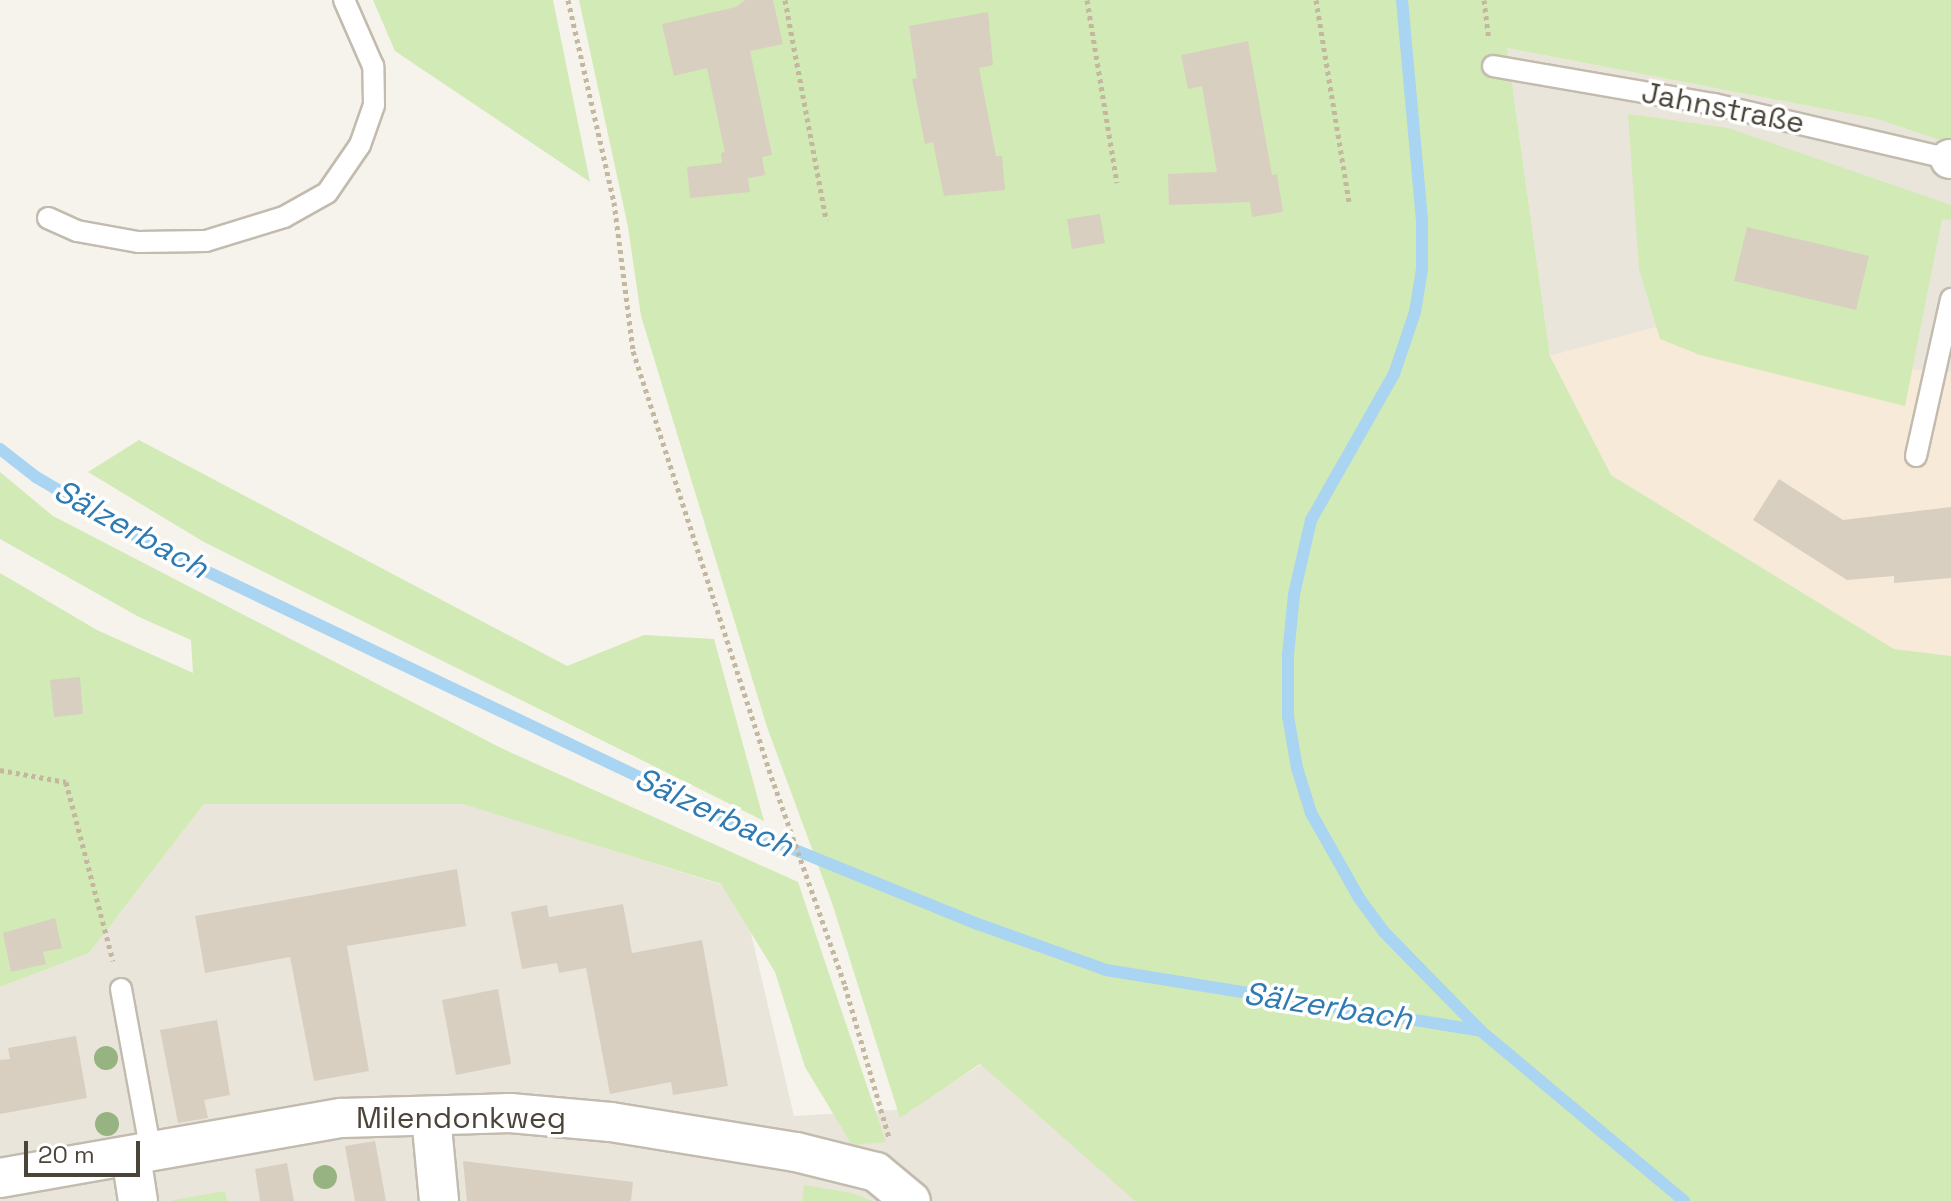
<!DOCTYPE html>
<html>
<head>
<meta charset="utf-8">
<style>
	body { margin:0 }
	#map { position:relative; width:1951px; height:1201px; overflow:hidden; background:#f6f3ec; font-family:"Space Grotesk",sans-serif }
	div>[style] { position:absolute }
	.residential>* { inset:0; background:#eae5da }
	.commercial>* { inset:0; background:#f7ead8 }
	.green>* { inset:0; background:#d2eab5 }
	.stream>* { height:12px; margin:-6px; padding:0 6px; transform-origin:6px; border-radius:6px; background:#a9d4f2 }
	.building>* { inset:0; background:#d8cfc1 }
	.path>* { height:5px; margin-top:-2.5px; transform-origin:0; background:repeating-linear-gradient(90deg,#c4b79f 0 4px,transparent 0 8px) }
	.roads { filter:drop-shadow(2px 0 #c2bbae) drop-shadow(-2px 0 #c2bbae) drop-shadow(0 2px #c2bbae) drop-shadow(0 -2px #c2bbae) }
	.lane>* { height:20px; margin:-10px; padding:0 10px; transform-origin:10px; border-radius:10px; background:#fff }
	.street>* { height:38px; margin:-19px; padding:0 19px; transform-origin:19px; border-radius:19px; background:#fff }
	.trees>* { width:24px; height:24px; margin:-12px; border-radius:50%; background:#97b381 }
	span { translate:-50% -50%; white-space:nowrap; text-align:center; line-height:1.15; -webkit-text-stroke:7px #fff; paint-order:stroke }
	.street-label { font-size:30px; color:#4b4439 }
	.water-label { font-size:32px; color:#2e7ab2; font-style:italic }
	.scale { position:absolute; left:24px; top:1141px; width:116px; height:36px; box-sizing:border-box; border:4px solid #4b4439; border-top:0; padding-left:10px; font-size:24px; line-height:28px; white-space:nowrap; color:#4b4439; -webkit-text-stroke:6px #fff; paint-order:stroke }
</style>
</head>
<body>
<div id="map">
	<div class="residential">
		<i style="clip-path:polygon(1507px 48px,1877px 119px,1951px 144px,1951px 372px,1915px 370px,1682px 320px,1550px 356px)"></i>
		<i style="clip-path:polygon(463px 803px,741px 891px,794px 1116px,911px 1109px,985px 1062px,1141px 1201px,0 1201px,0 987px,89px 953px,204px 804px)"></i>
	</div>
	<div class="commercial">
		<i style="clip-path:polygon(1682px 320px,1915px 370px,1951px 372px,1951px 656px,1894px 649px,1611px 475px,1550px 356px)"></i>
	</div>
	<div class="green">
		<i style="clip-path:polygon(373px 0,553px 0,590px 182px,395px 51px)"></i>
		<i style="clip-path:polygon(579px 0,1951px 0,1951px 144px,1877px 119px,1507px 48px,1550px 356px,1611px 475px,1894px 649px,1951px 656px,1951px 1201px,1135px 1201px,980px 1064px,900px 1118px,832px 903px,767px 727px,641px 316px,628px 227px)"></i>
		<i style="clip-path:polygon(1628px 114px,1728px 128px,1951px 205px,1951px 220px,1942px 219px,1905px 406px,1700px 355px,1660px 339px,1639px 269px)"></i>
		<i style="clip-path:polygon(139px 440px,567px 666px,644px 635px,714px 639px,764px 821px,204px 542px,88px 472px)"></i>
		<i style="clip-path:polygon(0 472px,53px 516px,501px 748px,798px 882px,886px 1142px,852px 1145px,805px 1067px,775px 972px,721px 884px,463px 804px,204px 804px,89px 953px,0 987px,0 573px,97px 630px,193px 673px,191px 640px,139px 617px,0 539px)"></i>
		<i style="clip-path:polygon(804px 1185px,852px 1193px,872px 1201px,802px 1201px)"></i>
		<i style="clip-path:polygon(225px 1191px,227px 1201px,174px 1201px,174px 1200px)"></i>
	</div>
	<div class="stream">
		<i style="left:1402px;top:0;width:221px;rotate:84.8deg"></i>
		<i style="left:1422px;top:220px;width:49px;rotate:90deg"></i>
		<i style="left:1422px;top:269px;width:44px;rotate:99.2deg"></i>
		<i style="left:1415px;top:312px;width:65px;rotate:108.7deg"></i>
		<i style="left:1394px;top:374px;width:168px;rotate:119.6deg"></i>
		<i style="left:1311px;top:520px;width:76px;rotate:102.9deg"></i>
		<i style="left:1294px;top:594px;width:61px;rotate:95.6deg"></i>
		<i style="left:1288px;top:655px;width:61px;rotate:90deg"></i>
		<i style="left:1288px;top:716px;width:53px;rotate:80.2deg"></i>
		<i style="left:1297px;top:768px;width:47px;rotate:72.7deg"></i>
		<i style="left:1311px;top:813px;width:98px;rotate:60.5deg"></i>
		<i style="left:1359px;top:898px;width:42px;rotate:53.7deg"></i>
		<i style="left:1384px;top:932px;width:139px;rotate:45.6deg"></i>
		<i style="left:1481px;top:1031px;width:265px;rotate:39.9deg"></i>
		<i style="left:0;top:449px;width:46px;rotate:37.9deg"></i>
		<i style="left:36px;top:477px;width:136px;rotate:30.5deg"></i>
		<i style="left:153px;top:546px;width:692px;rotate:25.42deg"></i>
		<i style="left:778px;top:843px;width:213px;rotate:22.1deg"></i>
		<i style="left:975px;top:923px;width:139px;rotate:19.7deg"></i>
		<i style="left:1106px;top:970px;width:380px;rotate:9.2deg"></i>
	</div>
	<div class="building">
		<i style="clip-path:polygon(745px 0,773px 0,783px 44px,750px 51px,772px 155px,762px 157px,765px 175px,748px 178px,750px 192px,690px 198px,687px 167px,722px 163px,721px 153px,725px 152px,707px 68px,674px 76px,662px 24px,736px 7px)"></i>
		<i style="clip-path:polygon(988px 12px,993px 65px,979px 68px,996px 156px,1002px 156px,1005px 190px,944px 196px,933px 142px,925px 144px,912px 79px,917px 78px,909px 26px)"></i>
		<i style="clip-path:polygon(1248px 41px,1272px 175px,1277px 174px,1283px 212px,1252px 217px,1250px 202px,1169px 205px,1168px 174px,1217px 172px,1202px 86px,1188px 89px,1181px 55px)"></i>
		<i style="clip-path:polygon(1100px 214px,1105px 243px,1072px 249px,1067px 219px)"></i>
		<i style="clip-path:polygon(1747px 227px,1869px 256px,1856px 310px,1734px 281px)"></i>
		<i style="clip-path:polygon(1779px 479px,1843px 520px,1951px 507px,1951px 578px,1894px 583px,1894px 576px,1847px 580px,1753px 520px)"></i>
		<i style="clip-path:polygon(80px 677px,83px 714px,54px 717px,50px 680px)"></i>
		<i style="clip-path:polygon(457px 869px,466px 926px,347px 946px,369px 1071px,314px 1081px,290px 957px,205px 973px,195px 916px)"></i>
		<i style="clip-path:polygon(623px 904px,632px 953px,702px 940px,728px 1086px,673px 1095px,671px 1082px,610px 1094px,586px 968px,559px 973px,557px 963px,522px 969px,511px 912px,547px 905px,549px 917px)"></i>
		<i style="clip-path:polygon(55px 918px,62px 948px,43px 952px,46px 964px,11px 972px,3px 933px)"></i>
		<i style="clip-path:polygon(498px 989px,511px 1064px,456px 1075px,442px 1000px)"></i>
		<i style="clip-path:polygon(217px 1020px,230px 1095px,204px 1100px,208px 1118px,178px 1123px,160px 1030px)"></i>
		<i style="clip-path:polygon(76px 1036px,87px 1098px,0 1114px,0 1060px,10px 1059px,8px 1048px)"></i>
		<i style="clip-path:polygon(375px 1141px,386px 1201px,355px 1201px,345px 1146px)"></i>
		<i style="clip-path:polygon(463px 1161px,633px 1182px,631px 1201px,467px 1201px)"></i>
		<i style="clip-path:polygon(287px 1163px,294px 1201px,260px 1201px,255px 1169px)"></i>
	</div>
	<div class="path">
		<i style="left:568px;top:0;width:207px;rotate:77.2deg"></i>
		<i style="left:614px;top:202px;width:150px;rotate:82.7deg"></i>
		<i style="left:633px;top:351px;width:455px;rotate:72deg"></i>
		<i style="left:774px;top:784px;width:214px;rotate:70.6deg"></i>
		<i style="left:845px;top:986px;width:157px;rotate:73.8deg"></i>
		<i style="left:785px;top:0;width:224px;rotate:79.4deg"></i>
		<i style="left:1087px;top:0;width:185px;rotate:80.7deg"></i>
		<i style="left:1316px;top:0;width:204px;rotate:80.7deg"></i>
		<i style="left:1484px;top:0;width:39px;rotate:83deg"></i>
		<i style="left:0;top:770px;width:67px;rotate:10.3deg"></i>
		<i style="left:66px;top:782px;width:185px;rotate:75.3deg"></i>
	</div>
	<div class="roads">
		<div class="lane">
			<i style="left:1493px;top:66px;width:224px;rotate:9.8deg"></i>
			<i style="left:1714px;top:104px;width:242px;rotate:13.1deg"></i>
			<i style="left:48px;top:218px;width:32px;rotate:24deg"></i>
			<i style="left:77px;top:231px;width:62px;rotate:10.2deg"></i>
			<i style="left:138px;top:242px;width:68px;rotate:-0.8deg"></i>
			<i style="left:206px;top:241px;width:82px;rotate:-17.1deg"></i>
			<i style="left:284px;top:217px;width:49px;rotate:-29.2deg"></i>
			<i style="left:327px;top:193px;width:58px;rotate:-55.5deg"></i>
			<i style="left:360px;top:145px;width:42px;rotate:-70.7deg"></i>
			<i style="left:374px;top:105px;width:39px;rotate:-91deg"></i>
			<i style="left:373px;top:66px;width:72px;rotate:-113.7deg"></i>
			<i style="left:1916px;top:456px;width:161px;rotate:-77.4deg"></i>
			<i style="left:121px;top:989px;width:166px;rotate:79.6deg"></i>
		</div>
		<div class="street">
			<i style="left:1950px;top:159px;width:1px"></i>
			<i style="left:431px;top:1116px;width:85px;rotate:84.6deg"></i>
			<i style="left:131px;top:1156px;width:46px;rotate:81.2deg"></i>
			<i style="left:0;top:1178px;width:347px;rotate:-10deg"></i>
			<i style="left:342px;top:1118px;width:168px;rotate:-1.7deg"></i>
			<i style="left:510px;top:1113px;width:101px;rotate:5.1deg"></i>
			<i style="left:611px;top:1122px;width:187px;rotate:9.2deg"></i>
			<i style="left:796px;top:1152px;width:82px;rotate:14deg"></i>
			<i style="left:876px;top:1172px;width:45px;rotate:39.6deg"></i>
		</div>
	</div>
	<div class="trees">
		<i style="left:106px;top:1058px"></i>
		<i style="left:107px;top:1124px"></i>
		<i style="left:325px;top:1177px"></i>
	</div>
	<div class="street-label">
		<span style="left:1723px;top:108px;rotate:11deg">Jahnstraße</span>
		<span style="left:461px;top:1118px">Milendonkweg</span>
	</div>
	<div class="water-label">
		<span style="left:131px;top:529px;rotate:29deg">Sälzerbach</span>
		<span style="left:714px;top:812px;rotate:25deg">Sälzerbach</span>
		<span style="left:1328px;top:1006px;rotate:9deg">Sälzerbach</span>
	</div>
	<div class="scale">20 m</div>
</div>
</body>
</html>
